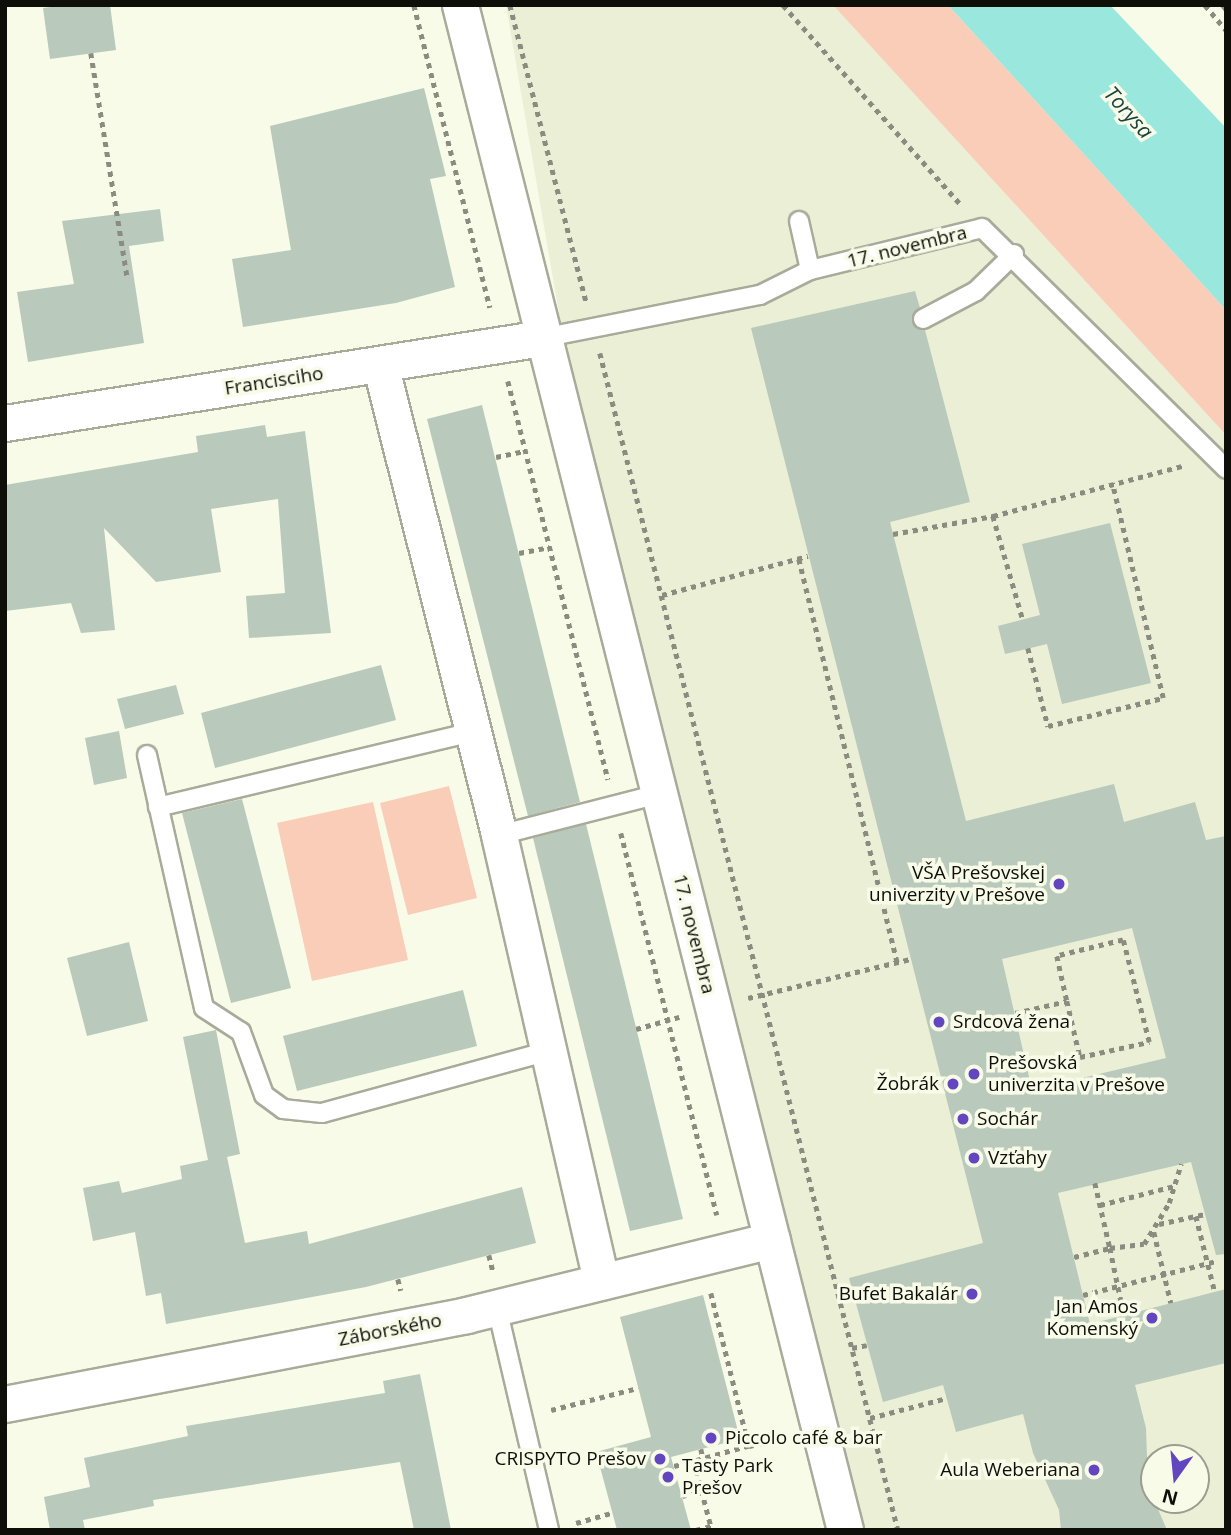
<!DOCTYPE html>
<html>
<head>
<meta charset="utf-8">
<style>
	body { margin:0 }
	#map { position:relative; width:1231px; height:1535px; overflow:hidden; background:#f7fbe8; font-family:"Open Sans",sans-serif }
	div>[style] { position:absolute }
	.built>* { inset:0; background:#eaefd6 }
	.green>* { inset:0; background:#f9cdb7 }
	.water>* { inset:0; background:#99e7dd }
	.building>* { inset:0; background:#b9c9bc }
	.path>* { height:4.5px; margin-top:-2.25px; transform-origin:0; background:repeating-linear-gradient(90deg,#898c7f 0 5px,transparent 0 10px) }
	.roads { filter:drop-shadow(2px 0 #a8ab9a) drop-shadow(-2px 0 #a8ab9a) drop-shadow(0 2px #a8ab9a) drop-shadow(0 -2px #a8ab9a) }
	.lane>* { height:18px; margin:-9px; padding:0 9px; transform-origin:9px; border-radius:9px; background:#fff }
	.street>* { height:35px; margin:-17.5px; padding:0 17.5px; transform-origin:17.5px; border-radius:17.5px; background:#fff }
	.dots>* { width:19px; height:19px; translate:-50% -50%; box-sizing:border-box; border:4px solid #f7fbe8; border-radius:50% }
	span { translate:-50% -50%; white-space:nowrap; text-align:center; line-height:1.15; -webkit-text-stroke:7px #f7fbe8; paint-order:stroke }
	.street-label { font-size:19px; color:#0e0f09 }
	.poi-label { font-size:19px; color:#0e0f09 }
	.right { translate:-100% -50%; text-align:right }
	.left { translate:0 -50%; text-align:left }
	.water-label { font-size:21px; color:#1b403c; font-style:italic }
	.frame { position:absolute; inset:0; border:7px solid #0e0f09; pointer-events:none }
	.north { position:absolute; left:1140px; top:1444px; width:70px; height:70px; box-sizing:border-box; background:#f7fbe8; border:2px solid #9a9d8f; border-radius:50%; rotate:195deg; font-size:19px; font-weight:700; line-height:28px; text-align:center; color:#0e0f09 }
	.north::after { content:''; display:block; margin:auto; width:24px; height:32px; background:#6246bf; clip-path:polygon(50% 0,100% 100%,50% 72%,0 100%) }
</style>
</head>
<body>
<div id="map">
	<div class="built">
		<i style="clip-path:polygon(evenodd,506px 5px,833px 5px,1226px 435px,1226px 1530px,838px 1530px,624px 691px,506px 5px,1154px 1458px,1196px 1458px,1196px 1500px,1154px 1500px,1154px 1458px)"></i>
	</div>
	<div class="green">
		<i style="clip-path:polygon(833px 5px,948px 5px,1226px 310px,1226px 435px)"></i>
		<i style="clip-path:polygon(449px 786px,477px 898px,408px 915px,380px 803px)"></i>
		<i style="clip-path:polygon(373px 802px,408px 960px,312px 981px,277px 823px)"></i>
	</div>
	<div class="water">
		<i style="clip-path:polygon(948px 5px,1110px 5px,1226px 128px,1226px 310px)"></i>
	</div>
	<div class="building">
		<i style="clip-path:polygon(64px 5px,110px 5px,116px 50px,50px 59px,43px 8px)"></i>
		<i style="clip-path:polygon(424px 88px,446px 176px,430px 179px,455px 287px,396px 303px,243px 327px,232px 259px,291px 250px,270px 126px)"></i>
		<i style="clip-path:polygon(160px 209px,164px 241px,129px 246px,144px 343px,28px 362px,17px 292px,74px 284px,62px 221px)"></i>
		<i style="clip-path:polygon(evenodd,915px 291px,920px 308px,913px 324px,925px 330px,970px 502px,890px 522px,966px 821px,1114px 784px,1124px 822px,1195px 802px,1206px 840px,1226px 836px,1226px 1254px,1216px 1255px,1191px 1162px,1058px 1193px,1090px 1324px,1226px 1289px,1226px 1363px,1135px 1385px,1146px 1428px,1148px 1486px,1167px 1530px,1061px 1530px,1059px 1510px,1033px 1453px,1023px 1414px,956px 1432px,943px 1385px,883px 1402px,849px 1278px,983px 1243px,751px 328px,915px 291px,1132px 928px,1166px 1058px,1032px 1090px,1002px 959px,1132px 928px)"></i>
		<i style="clip-path:polygon(482px 405px,580px 802px,528px 816px,427px 419px)"></i>
		<i style="clip-path:polygon(265px 425px,267px 437px,305px 431px,331px 633px,249px 638px,246px 596px,285px 593px,278px 499px,211px 509px,221px 572px,156px 582px,104px 528px,115px 630px,81px 633px,71px 603px,5px 611px,5px 485px,198px 452px,196px 436px)"></i>
		<i style="clip-path:polygon(1110px 523px,1151px 683px,1062px 704px,1047px 644px,1005px 654px,998px 626px,1040px 615px,1022px 544px)"></i>
		<i style="clip-path:polygon(381px 665px,396px 720px,215px 768px,201px 713px)"></i>
		<i style="clip-path:polygon(176px 685px,184px 714px,125px 729px,117px 699px)"></i>
		<i style="clip-path:polygon(119px 731px,127px 778px,94px 785px,85px 738px)"></i>
		<i style="clip-path:polygon(242px 799px,291px 988px,231px 1003px,182px 813px)"></i>
		<i style="clip-path:polygon(586px 824px,683px 1219px,630px 1231px,533px 838px)"></i>
		<i style="clip-path:polygon(129px 942px,148px 1021px,87px 1036px,67px 958px)"></i>
		<i style="clip-path:polygon(463px 990px,477px 1046px,297px 1091px,283px 1036px)"></i>
		<i style="clip-path:polygon(216px 1030px,240px 1154px,227px 1157px,245px 1243px,307px 1231px,309px 1244px,522px 1187px,536px 1243px,366px 1287px,166px 1324px,161px 1293px,146px 1296px,135px 1232px,93px 1241px,83px 1188px,119px 1181px,122px 1193px,182px 1179px,180px 1166px,208px 1160px,183px 1037px)"></i>
		<i style="clip-path:polygon(703px 1295px,740px 1439px,671px 1457px,691px 1530px,617px 1530px,596px 1452px,651px 1437px,620px 1317px)"></i>
		<i style="clip-path:polygon(420px 1374px,451px 1530px,414px 1530px,400px 1462px,153px 1500px,154px 1506px,83px 1520px,85px 1530px,50px 1530px,44px 1497px,90px 1487px,84px 1458px,188px 1436px,186px 1426px,385px 1393px,383px 1381px)"></i>
	</div>
	<div class="path">
		<i style="left:414px;top:5px;width:312px;rotate:75.9deg"></i>
		<i style="left:510px;top:5px;width:306px;rotate:75.6deg"></i>
		<i style="left:783px;top:5px;width:266px;rotate:48.3deg"></i>
		<i style="left:1205px;top:5px;width:33px;rotate:50deg"></i>
		<i style="left:1223px;top:5px;width:5px;rotate:53deg"></i>
		<i style="left:91px;top:53px;width:226px;rotate:80.8deg"></i>
		<i style="left:600px;top:353px;width:1214px;rotate:75.79deg"></i>
		<i style="left:508px;top:381px;width:411px;rotate:75.9deg"></i>
		<i style="left:496px;top:457px;width:30px;rotate:-12deg"></i>
		<i style="left:993px;top:516px;width:108px;rotate:73.9deg"></i>
		<i style="left:893px;top:534px;width:102px;rotate:-10.2deg"></i>
		<i style="left:993px;top:516px;width:196px;rotate:-14.8deg"></i>
		<i style="left:519px;top:553px;width:31px;rotate:-11deg"></i>
		<i style="left:799px;top:559px;width:415px;rotate:76.3deg"></i>
		<i style="left:662px;top:595px;width:151px;rotate:-15deg"></i>
		<i style="left:1028px;top:648px;width:81px;rotate:75.6deg"></i>
		<i style="left:1048px;top:726px;width:118px;rotate:-13.7deg"></i>
		<i style="left:1163px;top:698px;width:221px;rotate:-103.3deg"></i>
		<i style="left:621px;top:833px;width:394px;rotate:75.9deg"></i>
		<i style="left:748px;top:998px;width:167px;rotate:-13.5deg"></i>
		<i style="left:1015px;top:1013px;width:53px;rotate:-13deg"></i>
		<i style="left:1067px;top:1001px;width:57px;rotate:76.9deg"></i>
		<i style="left:1080px;top:1057px;width:71px;rotate:-12.3deg"></i>
		<i style="left:1149px;top:1042px;width:105px;rotate:-104.3deg"></i>
		<i style="left:1123px;top:940px;width:68px;rotate:166.4deg"></i>
		<i style="left:1057px;top:956px;width:46px;rotate:77.5deg"></i>
		<i style="left:636px;top:1029px;width:45px;rotate:-15.6deg"></i>
		<i style="left:1095px;top:1183px;width:67px;rotate:77deg"></i>
		<i style="left:1110px;top:1248px;width:34px;rotate:-7deg"></i>
		<i style="left:1144px;top:1244px;width:48px;rotate:-58.6deg"></i>
		<i style="left:1169px;top:1203px;width:41px;rotate:-72.9deg"></i>
		<i style="left:1100px;top:1205px;width:76px;rotate:-14.4deg"></i>
		<i style="left:1196px;top:1216px;width:78px;rotate:76deg"></i>
		<i style="left:1159px;top:1224px;width:47px;rotate:-12.3deg"></i>
		<i style="left:1154px;top:1232px;width:73px;rotate:76.5deg"></i>
		<i style="left:489px;top:1255px;width:16px;rotate:76deg"></i>
		<i style="left:1074px;top:1257px;width:37px;rotate:-14deg"></i>
		<i style="left:1110px;top:1248px;width:68px;rotate:78.2deg"></i>
		<i style="left:398px;top:1279px;width:12px;rotate:76deg"></i>
		<i style="left:711px;top:1293px;width:158px;rotate:76.1deg"></i>
		<i style="left:749px;top:1446px;width:57px;rotate:164.7deg"></i>
		<i style="left:694px;top:1461px;width:71px;rotate:75.4deg"></i>
		<i style="left:1083px;top:1295px;width:137px;rotate:-14.3deg"></i>
		<i style="left:852px;top:1348px;width:15px;rotate:-11deg"></i>
		<i style="left:551px;top:1410px;width:90px;rotate:-14.2deg"></i>
		<i style="left:870px;top:1418px;width:80px;rotate:-14.6deg"></i>
		<i style="left:749px;top:1446px;width:38px;rotate:-12deg"></i>
		<i style="left:701px;top:1449px;width:9px;rotate:77deg"></i>
		<i style="left:674px;top:1466px;width:21px;rotate:-14deg"></i>
		<i style="left:682px;top:1496px;width:21px;rotate:-14deg"></i>
		<i style="left:576px;top:1523px;width:37px;rotate:-16deg"></i>
		<i style="left:696px;top:1530px;width:16px;rotate:-15deg"></i>
	</div>
	<div class="roads">
		<div class="lane">
			<i style="left:799px;top:221px;width:50px;rotate:77.3deg"></i>
			<i style="left:923px;top:319px;width:60px;rotate:-27.8deg"></i>
			<i style="left:976px;top:291px;width:53px;rotate:-44.2deg"></i>
			<i style="left:542px;top:338px;width:222px;rotate:-11.2deg"></i>
			<i style="left:760px;top:295px;width:56px;rotate:-26.6deg"></i>
			<i style="left:810px;top:270px;width:177px;rotate:-13.7deg"></i>
			<i style="left:982px;top:228px;width:343px;rotate:44.6deg"></i>
			<i style="left:147px;top:755px;width:259px;rotate:77.3deg"></i>
			<i style="left:204px;top:1008px;width:44px;rotate:33deg"></i>
			<i style="left:241px;top:1032px;width:67px;rotate:69.9deg"></i>
			<i style="left:264px;top:1095px;width:24px;rotate:36deg"></i>
			<i style="left:283px;top:1109px;width:39px;rotate:6deg"></i>
			<i style="left:322px;top:1113px;width:234px;rotate:-15.3deg"></i>
			<i style="left:158px;top:807px;width:324px;rotate:-13.4deg"></i>
			<i style="left:499px;top:835px;width:165px;rotate:-14.4deg"></i>
			<i style="left:497px;top:1308px;width:228px;rotate:76.8deg"></i>
		</div>
		<div class="street">
			<i style="left:460px;top:5px;width:1573px;rotate:75.83deg"></i>
			<i style="left:380px;top:364px;width:486px;rotate:75.8deg"></i>
			<i style="left:499px;top:835px;width:458px;rotate:77.1deg"></i>
			<i style="left:5px;top:423px;width:544px;rotate:-8.99deg"></i>
			<i style="left:5px;top:1404px;width:470px;rotate:-10.9deg"></i>
			<i style="left:466px;top:1315px;width:315px;rotate:-13.8deg"></i>
		</div>
	</div>
	<div class="dots">
		<i style="left:1059px;top:884px;background:#6246bf"></i>
		<i style="left:939px;top:1022px;background:#6246bf"></i>
		<i style="left:974px;top:1074px;background:#6246bf"></i>
		<i style="left:953px;top:1084px;background:#6246bf"></i>
		<i style="left:963px;top:1119px;background:#6246bf"></i>
		<i style="left:974px;top:1158px;background:#6246bf"></i>
		<i style="left:972px;top:1294px;background:#6246bf"></i>
		<i style="left:1152px;top:1318px;background:#6246bf"></i>
		<i style="left:711px;top:1438px;background:#6246bf"></i>
		<i style="left:660px;top:1459px;background:#6246bf"></i>
		<i style="left:1094px;top:1470px;background:#6246bf"></i>
		<i style="left:668px;top:1477px;background:#6246bf"></i>
	</div>
	<div class="street-label">
		<span style="left:907px;top:247px;rotate:-14deg">17. novembra</span>
		<span style="left:274px;top:381px;rotate:-9deg">Francisciho</span>
		<span style="left:694px;top:934px;rotate:76deg">17. novembra</span>
		<span style="left:390px;top:1330px;rotate:-11deg">Záborského</span>
	</div>
	<div class="poi-label">
		<span class="right" style="left:1045px;top:884px">VŠA Prešovskej<br>univerzity v Prešove</span>
		<span class="left" style="left:953px;top:1022px">Srdcová žena</span>
		<span class="left" style="left:988px;top:1074px">Prešovská<br>univerzita v Prešove</span>
		<span class="right" style="left:939px;top:1084px">Žobrák</span>
		<span class="left" style="left:977px;top:1119px">Sochár</span>
		<span class="left" style="left:988px;top:1158px">Vzťahy</span>
		<span class="right" style="left:958px;top:1294px">Bufet Bakalár</span>
		<span class="right" style="left:1138px;top:1318px">Jan Amos<br>Komenský</span>
		<span class="left" style="left:725px;top:1438px">Piccolo café &amp; bar</span>
		<span class="right" style="left:646px;top:1459px">CRISPYTO Prešov</span>
		<span class="left" style="left:682px;top:1477px">Tasty Park<br>Prešov</span>
		<span class="right" style="left:1080px;top:1470px">Aula Weberiana</span>
	</div>
	<div class="water-label">
		<span style="left:1129px;top:112px;rotate:48deg">Torysa</span>
	</div>
	<div class="frame"></div>
	<div class="north">N</div>
</div>
</body>
</html>
